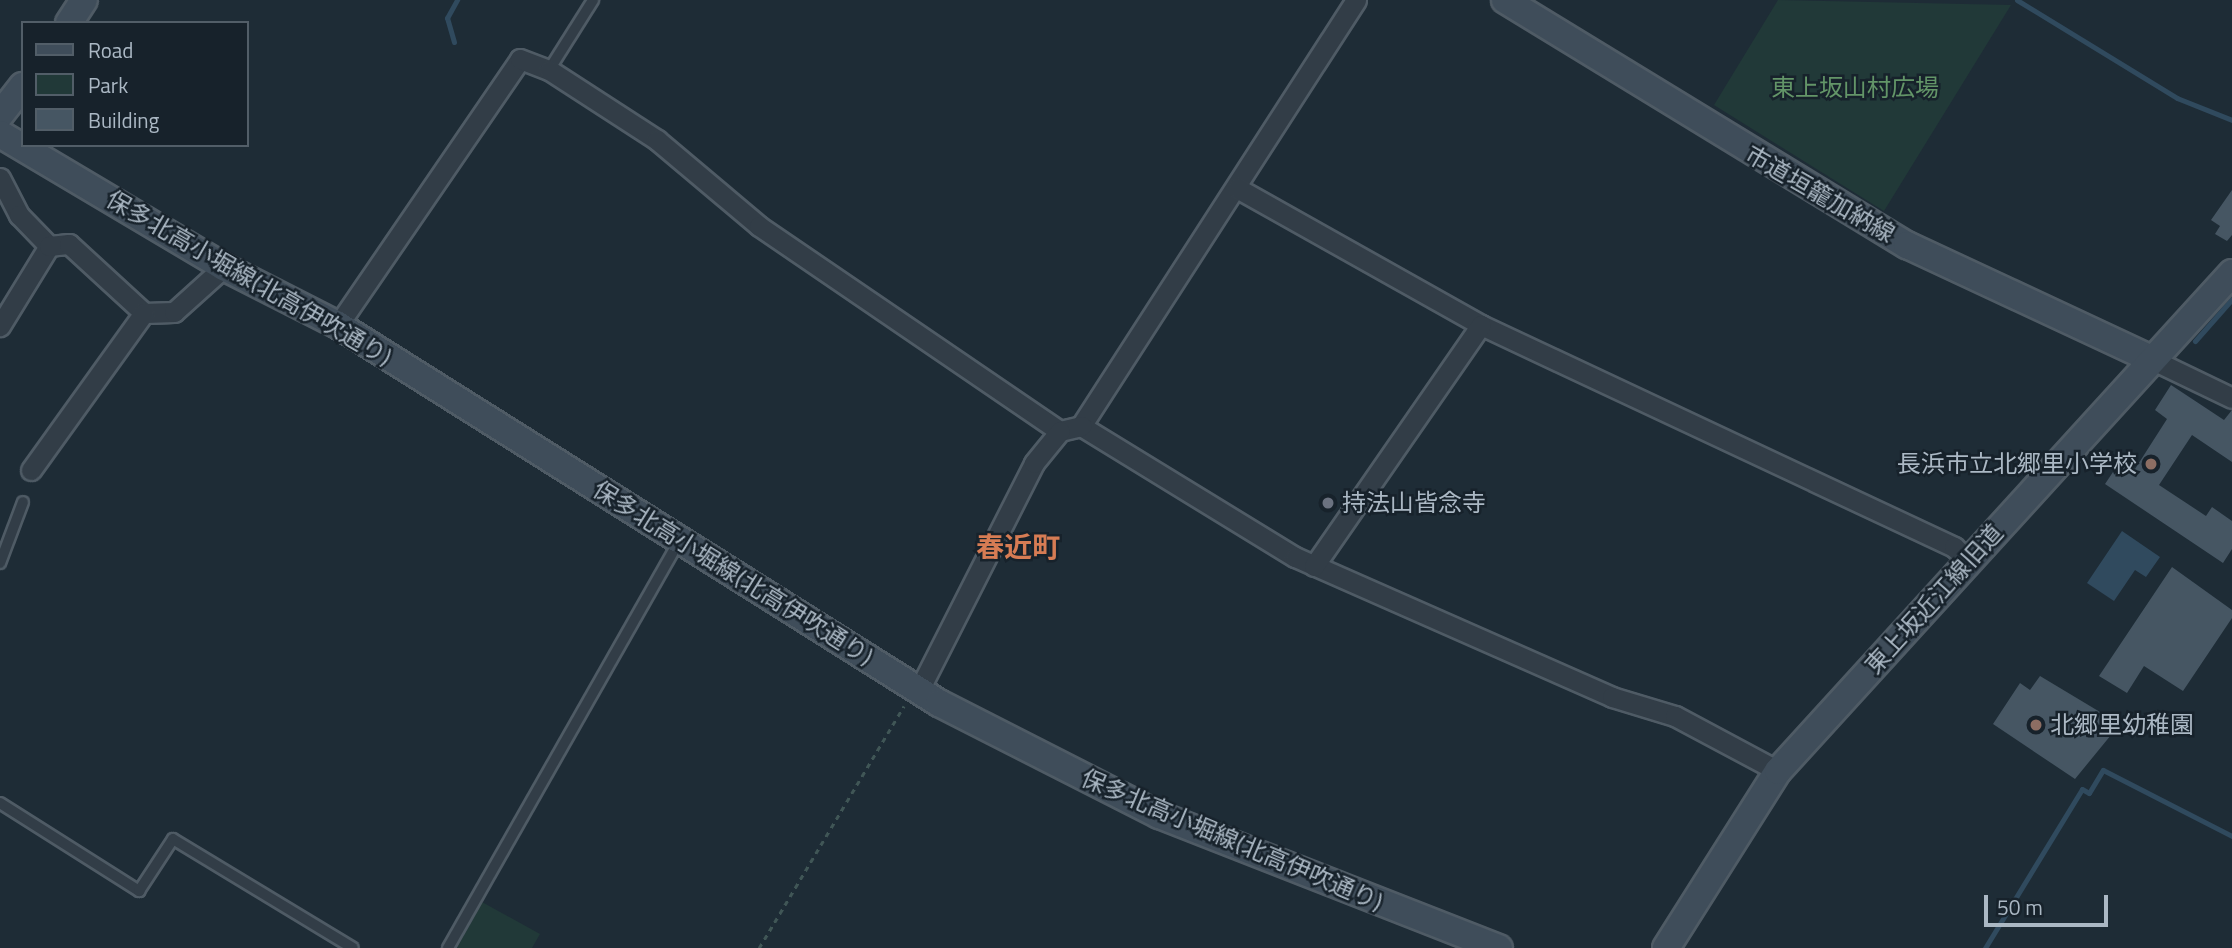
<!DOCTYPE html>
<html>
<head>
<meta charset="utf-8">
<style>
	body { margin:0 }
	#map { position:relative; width:2232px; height:948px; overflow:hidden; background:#1e2c36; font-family:"Titillium Web","Noto Sans JP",sans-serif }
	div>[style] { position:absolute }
	.green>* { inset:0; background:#213938 }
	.water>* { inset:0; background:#304a5e }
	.stream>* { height:5px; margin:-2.5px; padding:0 2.5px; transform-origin:2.5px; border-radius:2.5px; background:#304a5e }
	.building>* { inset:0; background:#465663 }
	.path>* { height:2.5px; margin-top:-1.25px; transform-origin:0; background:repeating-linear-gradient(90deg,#405656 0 5px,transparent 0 10px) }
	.roads { filter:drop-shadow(2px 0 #4f5b65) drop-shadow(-2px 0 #4f5b65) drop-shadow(0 2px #4f5b65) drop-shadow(0 -2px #4f5b65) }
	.lane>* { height:10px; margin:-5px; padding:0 5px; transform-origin:5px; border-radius:5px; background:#323d47 }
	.street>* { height:19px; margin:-9.5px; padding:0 9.5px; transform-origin:9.5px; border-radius:9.5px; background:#323d47 }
	.secondary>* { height:26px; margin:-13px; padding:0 13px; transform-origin:13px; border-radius:13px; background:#3f4d5a }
	.dots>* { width:19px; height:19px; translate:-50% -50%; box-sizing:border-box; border:4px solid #17222b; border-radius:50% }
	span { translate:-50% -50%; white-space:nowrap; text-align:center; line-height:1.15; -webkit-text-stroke:5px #17222b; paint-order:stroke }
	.park-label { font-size:24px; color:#639568 }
	.street-label { font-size:24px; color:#abb8c4 }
	.poi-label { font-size:24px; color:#abb8c4 }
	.right { translate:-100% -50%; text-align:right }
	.left { translate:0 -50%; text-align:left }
	.quarter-label { font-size:28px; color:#d67c54; font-weight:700 }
	.legend { position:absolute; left:21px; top:21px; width:228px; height:126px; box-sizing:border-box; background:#17222b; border:2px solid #525e68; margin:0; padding:9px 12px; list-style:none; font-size:21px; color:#abb8c4 }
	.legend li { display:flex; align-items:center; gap:14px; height:35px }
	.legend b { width:35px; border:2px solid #525e68 }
	.scale { position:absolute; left:1984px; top:895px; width:124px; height:32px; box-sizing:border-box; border:4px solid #abb8c4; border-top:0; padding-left:9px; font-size:21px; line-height:24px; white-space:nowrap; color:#abb8c4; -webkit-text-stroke:5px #17222b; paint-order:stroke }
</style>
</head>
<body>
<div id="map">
	<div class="green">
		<i style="clip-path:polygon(1778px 0,2011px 5px,1884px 211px,1714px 105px)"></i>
		<i style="clip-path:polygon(482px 902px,540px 934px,532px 948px,457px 948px)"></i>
	</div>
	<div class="water">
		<i style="clip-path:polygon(2122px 531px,2160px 557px,2146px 577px,2135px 570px,2114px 601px,2087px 583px)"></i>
	</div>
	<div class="stream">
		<i style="left:2017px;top:0;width:188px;rotate:31.5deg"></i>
		<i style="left:2177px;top:98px;width:59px;rotate:21.8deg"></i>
		<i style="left:454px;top:42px;width:25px;rotate:-106deg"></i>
		<i style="left:447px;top:18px;width:21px;rotate:-61deg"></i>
		<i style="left:2195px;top:341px;width:56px;rotate:-48.6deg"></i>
		<i style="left:1985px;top:948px;width:186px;rotate:-58.6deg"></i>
		<i style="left:2082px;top:789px;width:8px;rotate:30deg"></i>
		<i style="left:2089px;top:793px;width:27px;rotate:-59deg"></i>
		<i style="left:2103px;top:770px;width:145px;rotate:27.1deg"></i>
	</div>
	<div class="building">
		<i style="clip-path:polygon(2232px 190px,2232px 235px,2227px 241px,2215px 234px,2220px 226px,2211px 220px)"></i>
		<i style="clip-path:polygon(2171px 385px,2224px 420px,2232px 410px,2232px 462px,2192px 435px,2159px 485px,2206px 516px,2212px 507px,2232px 521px,2232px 549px,2223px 563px,2105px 484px,2121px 460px,2135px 469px,2167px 419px,2155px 410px)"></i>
		<i style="clip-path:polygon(2172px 567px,2232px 610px,2232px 618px,2183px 691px,2144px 666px,2127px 693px,2099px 676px)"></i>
		<i style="clip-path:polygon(2040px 676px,2120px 724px,2075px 779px,1993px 724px,2020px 683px,2030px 690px)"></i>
	</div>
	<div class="path">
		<i style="left:759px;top:948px;width:282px;rotate:-59.1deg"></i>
	</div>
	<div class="roads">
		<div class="lane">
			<i style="left:549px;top:70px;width:83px;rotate:-57.8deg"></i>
			<i style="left:0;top:563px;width:65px;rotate:-69.3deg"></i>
			<i style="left:0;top:803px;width:165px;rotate:32.3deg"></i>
			<i style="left:139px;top:891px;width:62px;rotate:-56.8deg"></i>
			<i style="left:173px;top:839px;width:210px;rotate:31.2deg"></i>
			<i style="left:448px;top:948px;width:469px;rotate:-60.4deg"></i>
		</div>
		<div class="street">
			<i style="left:1356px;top:0;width:507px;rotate:122.84deg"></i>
			<i style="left:1081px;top:426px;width:251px;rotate:31.5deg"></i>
			<i style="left:1295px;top:557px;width:347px;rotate:23.8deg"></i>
			<i style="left:1612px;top:697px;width:66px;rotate:16.8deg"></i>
			<i style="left:1675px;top:716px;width:117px;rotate:28.1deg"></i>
			<i style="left:0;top:178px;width:42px;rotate:62.8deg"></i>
			<i style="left:19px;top:215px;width:43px;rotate:45.9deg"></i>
			<i style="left:49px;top:246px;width:94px;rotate:121.5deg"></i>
			<i style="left:1237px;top:188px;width:280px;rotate:29.3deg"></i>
			<i style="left:1481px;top:325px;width:523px;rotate:25.14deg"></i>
			<i style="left:1954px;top:547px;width:21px;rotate:43deg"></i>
			<i style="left:49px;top:246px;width:20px;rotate:-6deg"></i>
			<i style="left:69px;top:244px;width:102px;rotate:42.6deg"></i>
			<i style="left:144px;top:313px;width:30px;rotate:-2deg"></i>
			<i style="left:174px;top:312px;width:67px;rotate:-42deg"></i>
			<i style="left:338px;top:325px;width:322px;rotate:-55.6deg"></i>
			<i style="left:520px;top:59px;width:31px;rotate:21deg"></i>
			<i style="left:549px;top:70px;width:129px;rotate:32.9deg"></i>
			<i style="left:657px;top:140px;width:133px;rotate:40.1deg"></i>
			<i style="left:759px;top:226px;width:364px;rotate:34.3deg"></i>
			<i style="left:1060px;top:431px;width:22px;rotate:-13deg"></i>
			<i style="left:2151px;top:359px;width:90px;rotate:25.7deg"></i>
			<i style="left:31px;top:470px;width:193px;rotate:-54.3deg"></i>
			<i style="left:1314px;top:566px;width:293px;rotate:-55.3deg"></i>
			<i style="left:919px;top:690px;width:254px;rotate:-63.1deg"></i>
			<i style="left:1034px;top:463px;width:41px;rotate:-50.9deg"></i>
		</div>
		<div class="secondary">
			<i style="left:1505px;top:0;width:471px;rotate:31.4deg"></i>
			<i style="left:1907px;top:245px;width:269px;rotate:25deg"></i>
			<i style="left:69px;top:23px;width:27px;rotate:-57deg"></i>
			<i style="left:0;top:115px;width:37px;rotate:-52deg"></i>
			<i style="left:0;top:134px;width:261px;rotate:30.7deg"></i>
			<i style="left:224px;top:267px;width:128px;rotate:27deg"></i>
			<i style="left:338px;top:325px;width:710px;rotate:32.17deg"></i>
			<i style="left:939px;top:703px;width:247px;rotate:27deg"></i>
			<i style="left:1159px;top:815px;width:365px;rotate:21.4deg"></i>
			<i style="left:1666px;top:948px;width:209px;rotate:-57.7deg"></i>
			<i style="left:1778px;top:771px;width:674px;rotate:-47.65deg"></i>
		</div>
	</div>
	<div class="dots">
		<i style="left:2151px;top:464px;background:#8d6e63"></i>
		<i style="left:1328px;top:503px;background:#6b7280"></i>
		<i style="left:2036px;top:725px;background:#8d6e63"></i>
	</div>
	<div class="park-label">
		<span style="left:1855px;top:88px">東上坂山村広場</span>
	</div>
	<div class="street-label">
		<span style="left:1820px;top:194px;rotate:30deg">市道垣籠加納線</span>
		<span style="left:249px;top:278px;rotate:30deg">保多北高小堀線(北高伊吹通り)</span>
		<span style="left:733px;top:573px;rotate:32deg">保多北高小堀線(北高伊吹通り)</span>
		<span style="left:1934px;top:599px;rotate:-48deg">東上坂近江線旧道</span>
		<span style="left:1232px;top:840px;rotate:23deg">保多北高小堀線(北高伊吹通り)</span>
	</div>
	<div class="poi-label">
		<span class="right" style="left:2137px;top:464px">長浜市立北郷里小学校</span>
		<span class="left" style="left:1342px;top:503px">持法山皆念寺</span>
		<span class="left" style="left:2050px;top:725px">北郷里幼稚園</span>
	</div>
	<div class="quarter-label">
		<span style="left:1018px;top:547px">春近町</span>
	</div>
	<ul class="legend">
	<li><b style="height:9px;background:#3f4d5a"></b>Road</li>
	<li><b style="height:19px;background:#213938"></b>Park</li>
	<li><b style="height:19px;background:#465663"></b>Building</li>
	</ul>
	<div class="scale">50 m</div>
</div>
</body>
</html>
